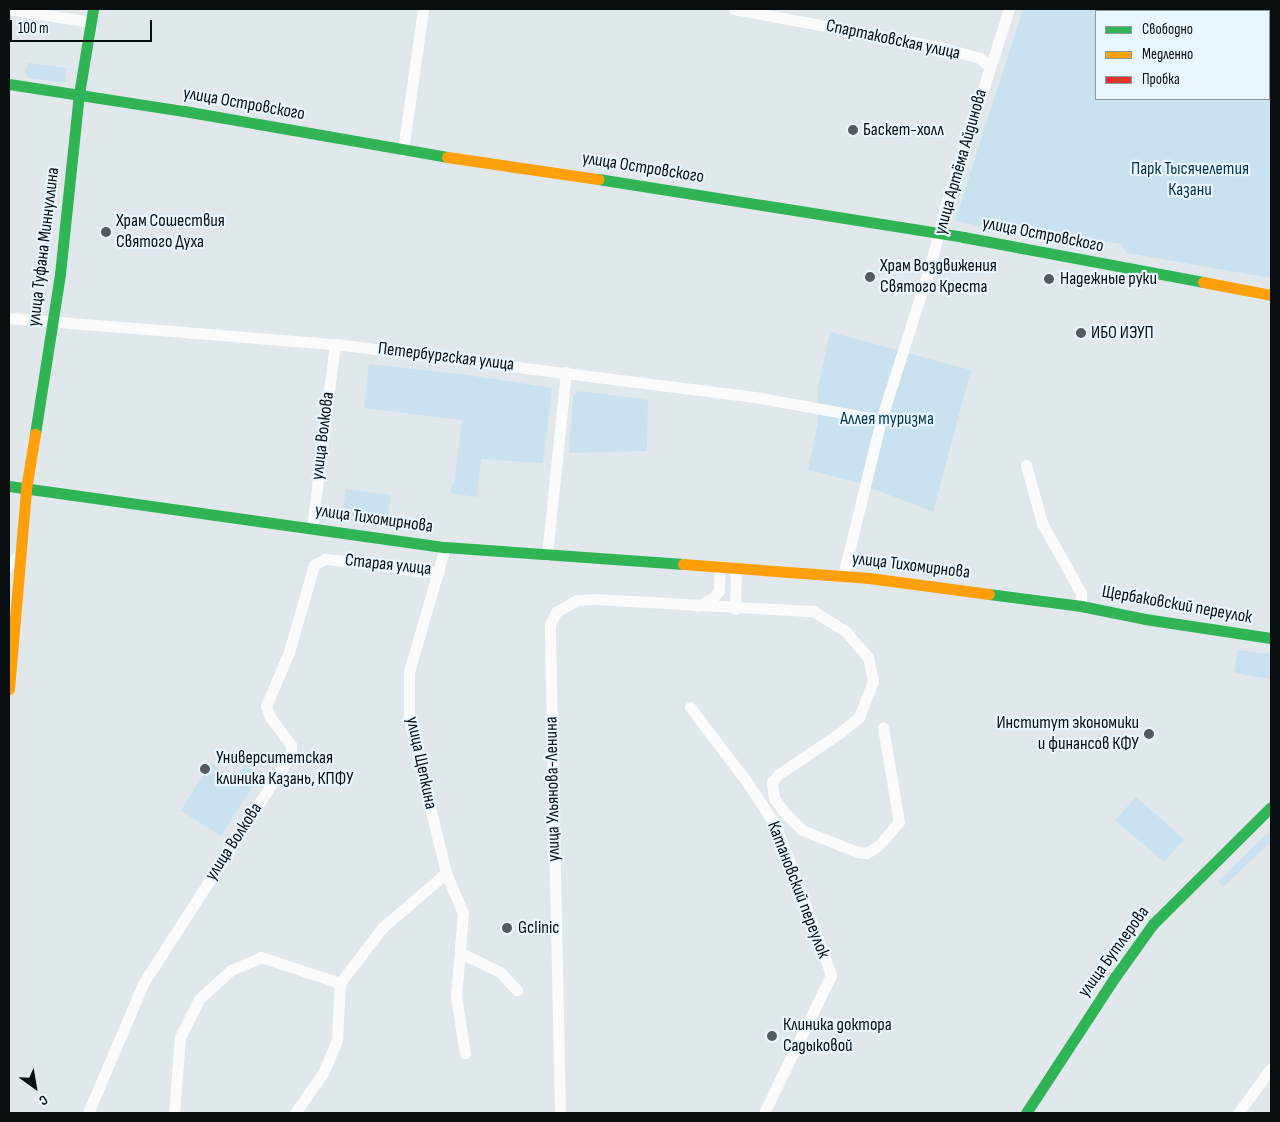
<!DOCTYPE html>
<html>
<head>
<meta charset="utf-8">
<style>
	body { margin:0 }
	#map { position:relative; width:1280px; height:1122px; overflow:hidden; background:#e0e8ec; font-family:"Sofia Sans Condensed",sans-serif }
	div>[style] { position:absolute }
	.green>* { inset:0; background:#cae1ef }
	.street>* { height:11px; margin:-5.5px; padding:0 5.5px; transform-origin:5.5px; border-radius:5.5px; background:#fafcfc }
	.fast>* { height:11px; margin:-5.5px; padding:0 5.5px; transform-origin:5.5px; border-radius:5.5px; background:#30b455 }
	.slow>* { height:11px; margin:-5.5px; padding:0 5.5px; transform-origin:5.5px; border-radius:5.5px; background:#ff9f0a }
	.jam>* { height:11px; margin:-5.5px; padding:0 5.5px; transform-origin:5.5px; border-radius:5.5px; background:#e5322d }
	.dots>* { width:14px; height:14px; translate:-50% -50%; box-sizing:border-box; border:2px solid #e8f6ff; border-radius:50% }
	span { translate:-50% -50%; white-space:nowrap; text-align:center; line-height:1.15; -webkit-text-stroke:4.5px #e8f6ff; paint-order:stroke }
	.street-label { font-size:18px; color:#090e10 }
	.poi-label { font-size:18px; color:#090e10 }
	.left { translate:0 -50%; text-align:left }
	.right { translate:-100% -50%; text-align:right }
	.park-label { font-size:18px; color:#0a3449 }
	.frame { position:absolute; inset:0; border:10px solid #090e10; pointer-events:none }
	.legend { position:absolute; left:1095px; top:10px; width:175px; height:90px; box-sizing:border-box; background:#e8f6ff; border:1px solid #8f999f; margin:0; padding:6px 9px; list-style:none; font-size:15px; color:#090e10 }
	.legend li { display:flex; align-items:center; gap:10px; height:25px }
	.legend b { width:25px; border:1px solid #8f999f }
	.north { position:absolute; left:10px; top:1062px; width:50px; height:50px; -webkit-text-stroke:4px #e8f6ff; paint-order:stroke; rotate:148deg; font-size:14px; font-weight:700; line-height:20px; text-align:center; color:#090e10 }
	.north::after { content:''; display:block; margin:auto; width:18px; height:22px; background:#090e10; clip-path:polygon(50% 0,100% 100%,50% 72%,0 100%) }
	.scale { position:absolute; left:10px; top:20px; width:142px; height:22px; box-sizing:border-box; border:2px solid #090e10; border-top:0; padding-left:6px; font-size:15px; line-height:18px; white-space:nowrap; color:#090e10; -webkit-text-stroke:4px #e8f6ff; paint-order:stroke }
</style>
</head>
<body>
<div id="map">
	<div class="green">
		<i style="clip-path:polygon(1023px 9px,1127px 9px,1128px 11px,1096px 11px,1096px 99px,1269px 99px,1269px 44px,1271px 45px,1271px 278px,1127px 253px,1121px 244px,1046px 232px,1038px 237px,955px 221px)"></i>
		<i style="clip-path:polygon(28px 63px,67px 68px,65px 83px,28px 78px,25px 73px)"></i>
		<i style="clip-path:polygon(830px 332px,971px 370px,933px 512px,856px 482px,808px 470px,818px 423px,818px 388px)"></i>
		<i style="clip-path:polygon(369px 364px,467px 375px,552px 388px,543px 463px,481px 459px,477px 497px,450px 493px,452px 484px,454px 484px,462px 420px,364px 408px)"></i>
		<i style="clip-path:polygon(579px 391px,648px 400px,647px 451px,569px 453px,573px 396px)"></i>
		<i style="clip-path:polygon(346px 489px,391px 495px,387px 521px,342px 514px)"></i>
		<i style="clip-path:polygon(1238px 650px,1271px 654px,1271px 679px,1234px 673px)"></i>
		<i style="clip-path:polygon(210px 763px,235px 779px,245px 765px,260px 775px,221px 836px,181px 811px)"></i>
		<i style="clip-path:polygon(1136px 797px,1184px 839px,1164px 862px,1115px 820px)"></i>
		<i style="clip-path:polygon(1271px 830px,1271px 842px,1223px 887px,1218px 881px)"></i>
	</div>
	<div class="street">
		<i style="left:9px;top:9px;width:83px;rotate:9deg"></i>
		<i style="left:734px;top:9px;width:208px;rotate:10.5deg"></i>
		<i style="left:939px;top:47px;width:42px;rotate:15deg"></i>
		<i style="left:980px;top:58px;width:13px;rotate:45deg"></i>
		<i style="left:403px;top:150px;width:142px;rotate:-81.9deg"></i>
		<i style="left:9px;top:318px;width:327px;rotate:4.6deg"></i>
		<i style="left:335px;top:344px;width:423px;rotate:7.2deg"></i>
		<i style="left:755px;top:397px;width:128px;rotate:10.3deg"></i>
		<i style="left:1026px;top:465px;width:60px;rotate:74.6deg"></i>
		<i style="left:1042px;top:523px;width:80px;rotate:60.9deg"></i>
		<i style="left:1081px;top:593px;width:13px;rotate:90deg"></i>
		<i style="left:312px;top:528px;width:185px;rotate:-82.9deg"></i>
		<i style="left:445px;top:547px;width:130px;rotate:106.1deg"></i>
		<i style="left:409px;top:672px;width:48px;rotate:90deg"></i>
		<i style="left:409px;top:720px;width:157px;rotate:76.4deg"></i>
		<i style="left:446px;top:873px;width:43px;rotate:67deg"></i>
		<i style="left:463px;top:913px;width:84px;rotate:94.8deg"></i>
		<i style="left:456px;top:997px;width:57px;rotate:80.9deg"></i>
		<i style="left:547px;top:555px;width:184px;rotate:-84.1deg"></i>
		<i style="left:9px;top:566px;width:16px;rotate:-47deg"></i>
		<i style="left:843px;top:576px;width:161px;rotate:-76.3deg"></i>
		<i style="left:881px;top:420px;width:169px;rotate:-72.4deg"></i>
		<i style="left:932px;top:259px;width:54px;rotate:-76deg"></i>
		<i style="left:945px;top:207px;width:208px;rotate:-72.1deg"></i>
		<i style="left:698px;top:606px;width:17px;rotate:-28deg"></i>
		<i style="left:713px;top:598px;width:9px;rotate:-49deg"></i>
		<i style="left:719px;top:591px;width:25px;rotate:-88deg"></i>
		<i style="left:735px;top:609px;width:41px;rotate:-88.6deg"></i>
		<i style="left:690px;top:707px;width:94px;rotate:52.8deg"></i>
		<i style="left:747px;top:782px;width:53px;rotate:56.6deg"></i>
		<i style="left:776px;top:826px;width:159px;rotate:69.7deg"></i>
		<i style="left:831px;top:975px;width:153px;rotate:115.9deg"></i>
		<i style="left:461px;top:953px;width:43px;rotate:26deg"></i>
		<i style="left:500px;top:972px;width:25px;rotate:47deg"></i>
		<i style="left:88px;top:1113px;width:142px;rotate:-66.9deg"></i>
		<i style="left:144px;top:982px;width:271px;rotate:-57.2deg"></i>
		<i style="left:291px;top:754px;width:9px;rotate:-90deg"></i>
		<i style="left:291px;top:745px;width:35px;rotate:-127deg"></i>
		<i style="left:270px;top:717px;width:12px;rotate:-110deg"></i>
		<i style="left:266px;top:706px;width:59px;rotate:-66.9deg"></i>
		<i style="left:289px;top:652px;width:91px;rotate:-74deg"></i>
		<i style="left:314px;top:565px;width:13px;rotate:-29deg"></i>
		<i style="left:325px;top:559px;width:37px;rotate:5deg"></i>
		<i style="left:362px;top:562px;width:57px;rotate:9.1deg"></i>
		<i style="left:418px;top:571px;width:21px;rotate:3deg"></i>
		<i style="left:174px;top:1113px;width:76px;rotate:-85.5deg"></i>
		<i style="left:180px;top:1037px;width:42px;rotate:-63.4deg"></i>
		<i style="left:199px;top:999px;width:43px;rotate:-42.2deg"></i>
		<i style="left:231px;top:970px;width:33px;rotate:-23deg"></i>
		<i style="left:261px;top:957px;width:83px;rotate:18.2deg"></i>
		<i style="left:295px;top:1113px;width:49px;rotate:-55deg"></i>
		<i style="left:323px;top:1073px;width:36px;rotate:-67deg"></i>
		<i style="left:337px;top:1040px;width:57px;rotate:-87deg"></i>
		<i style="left:340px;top:983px;width:69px;rotate:-52.6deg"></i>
		<i style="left:382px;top:928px;width:84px;rotate:-40.7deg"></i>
		<i style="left:560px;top:1113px;width:489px;rotate:-91.2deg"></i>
		<i style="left:550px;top:624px;width:13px;rotate:-63deg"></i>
		<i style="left:556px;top:612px;width:24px;rotate:-30deg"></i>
		<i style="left:577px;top:600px;width:18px;rotate:-3deg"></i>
		<i style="left:595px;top:599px;width:218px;rotate:3.2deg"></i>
		<i style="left:813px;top:611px;width:39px;rotate:32deg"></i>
		<i style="left:846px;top:632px;width:33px;rotate:49deg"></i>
		<i style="left:868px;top:657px;width:25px;rotate:78deg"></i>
		<i style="left:873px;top:681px;width:39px;rotate:111deg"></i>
		<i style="left:859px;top:717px;width:23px;rotate:140deg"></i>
		<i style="left:841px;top:732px;width:75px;rotate:145.9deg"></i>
		<i style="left:779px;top:774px;width:11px;rotate:131deg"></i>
		<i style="left:772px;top:782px;width:16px;rotate:83deg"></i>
		<i style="left:774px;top:798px;width:17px;rotate:54deg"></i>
		<i style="left:784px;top:812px;width:25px;rotate:45deg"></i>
		<i style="left:802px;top:830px;width:59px;rotate:21.8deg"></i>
		<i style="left:857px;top:852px;width:10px;rotate:6deg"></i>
		<i style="left:867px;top:853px;width:14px;rotate:-34deg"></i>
		<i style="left:879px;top:845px;width:30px;rotate:-49deg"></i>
		<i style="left:899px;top:822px;width:96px;rotate:-99.6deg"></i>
		<i style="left:1238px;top:1113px;width:56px;rotate:-53.7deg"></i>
	</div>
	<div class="fast">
		<i style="left:9px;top:84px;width:177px;rotate:8.8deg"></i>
		<i style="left:184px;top:111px;width:267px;rotate:9.9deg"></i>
		<i style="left:598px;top:179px;width:370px;rotate:9deg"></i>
		<i style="left:963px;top:237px;width:244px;rotate:10.6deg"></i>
		<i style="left:35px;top:434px;width:162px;rotate:-81.1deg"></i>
		<i style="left:60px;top:274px;width:181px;rotate:-84deg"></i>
		<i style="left:79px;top:94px;width:86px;rotate:-80.6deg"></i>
		<i style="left:9px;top:486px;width:440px;rotate:8deg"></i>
		<i style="left:445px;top:547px;width:239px;rotate:4.1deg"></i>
		<i style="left:989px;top:594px;width:93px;rotate:7.4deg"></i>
		<i style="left:1081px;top:606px;width:65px;rotate:11.5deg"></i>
		<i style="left:1145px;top:619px;width:127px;rotate:8.6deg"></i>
		<i style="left:1026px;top:1113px;width:163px;rotate:-56.8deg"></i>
		<i style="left:1115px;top:977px;width:65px;rotate:-54.4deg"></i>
		<i style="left:1153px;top:924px;width:166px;rotate:-44.8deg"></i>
	</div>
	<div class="slow">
		<i style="left:1223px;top:9px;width:10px;rotate:11deg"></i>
		<i style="left:447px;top:157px;width:153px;rotate:8.3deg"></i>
		<i style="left:1203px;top:282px;width:69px;rotate:10.8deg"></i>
		<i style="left:683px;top:564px;width:187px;rotate:4.3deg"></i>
		<i style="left:869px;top:578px;width:121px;rotate:7.6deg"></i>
		<i style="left:9px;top:689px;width:201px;rotate:-85.1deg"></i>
		<i style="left:26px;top:489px;width:56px;rotate:-80.7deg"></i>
	</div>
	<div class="jam">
		<i style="left:1259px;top:9px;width:9px;rotate:13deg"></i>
	</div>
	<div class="dots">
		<i style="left:853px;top:130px;background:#545a5d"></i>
		<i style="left:106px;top:232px;background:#545a5d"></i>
		<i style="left:870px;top:277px;background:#545a5d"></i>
		<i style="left:1049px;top:279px;background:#545a5d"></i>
		<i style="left:1081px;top:333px;background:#545a5d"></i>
		<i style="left:1149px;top:734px;background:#545a5d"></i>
		<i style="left:205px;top:769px;background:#545a5d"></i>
		<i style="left:507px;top:928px;background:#545a5d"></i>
		<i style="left:772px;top:1036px;background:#545a5d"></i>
	</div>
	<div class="street-label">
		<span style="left:893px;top:40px;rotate:12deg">Спартаковская улица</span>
		<span style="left:244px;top:104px;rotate:10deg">улица Островского</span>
		<span style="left:961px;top:162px;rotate:-74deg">улица Артёма Айдинова</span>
		<span style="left:643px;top:168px;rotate:9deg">улица Островского</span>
		<span style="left:1043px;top:235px;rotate:11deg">улица Островского</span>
		<span style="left:44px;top:247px;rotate:-83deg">улица Туфана Миннуллина</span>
		<span style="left:446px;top:357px;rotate:7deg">Петербургская улица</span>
		<span style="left:323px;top:436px;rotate:-83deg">улица Волкова</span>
		<span style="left:374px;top:519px;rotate:8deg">улица Тихомирнова</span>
		<span style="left:388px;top:565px;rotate:6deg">Старая улица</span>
		<span style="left:911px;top:566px;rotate:7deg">улица Тихомирнова</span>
		<span style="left:1177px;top:605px;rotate:10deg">Щербаковский переулок</span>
		<span style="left:421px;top:763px;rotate:78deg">улица Щепкина</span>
		<span style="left:553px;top:789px;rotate:-91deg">улица Ульянова-Ленина</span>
		<span style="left:234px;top:842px;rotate:-57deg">улица Волкова</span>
		<span style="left:798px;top:890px;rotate:69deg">Катановский переулок</span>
		<span style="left:1114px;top:952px;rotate:-54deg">улица Бутлерова</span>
	</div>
	<div class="poi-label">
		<span class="left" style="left:863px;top:130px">Баскет-холл</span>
		<span class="left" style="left:116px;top:232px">Храм Сошествия<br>Святого Духа</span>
		<span class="left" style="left:880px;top:277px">Храм Воздвижения<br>Святого Креста</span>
		<span class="left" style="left:1060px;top:279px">Надежные руки</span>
		<span class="left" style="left:1091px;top:333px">ИБО ИЭУП</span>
		<span class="right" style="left:1139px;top:734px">Институт экономики<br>и финансов КФУ</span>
		<span class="left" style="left:216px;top:769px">Университетская<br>клиника Казань, КПФУ</span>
		<span class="left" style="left:518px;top:928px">Gclinic</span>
		<span class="left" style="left:783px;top:1036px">Клиника доктора<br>Садыковой</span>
	</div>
	<div class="park-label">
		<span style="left:1190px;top:180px">Парк Тысячелетия<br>Казани</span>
		<span style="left:887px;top:419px">Аллея туризма</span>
	</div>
	<div class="frame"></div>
	<ul class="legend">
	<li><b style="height:6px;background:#30b455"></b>Свободно</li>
	<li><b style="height:6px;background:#ff9f0a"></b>Медленно</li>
	<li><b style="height:6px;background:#e5322d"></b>Пробка</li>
	</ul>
	<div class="north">С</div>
	<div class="scale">100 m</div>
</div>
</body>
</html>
